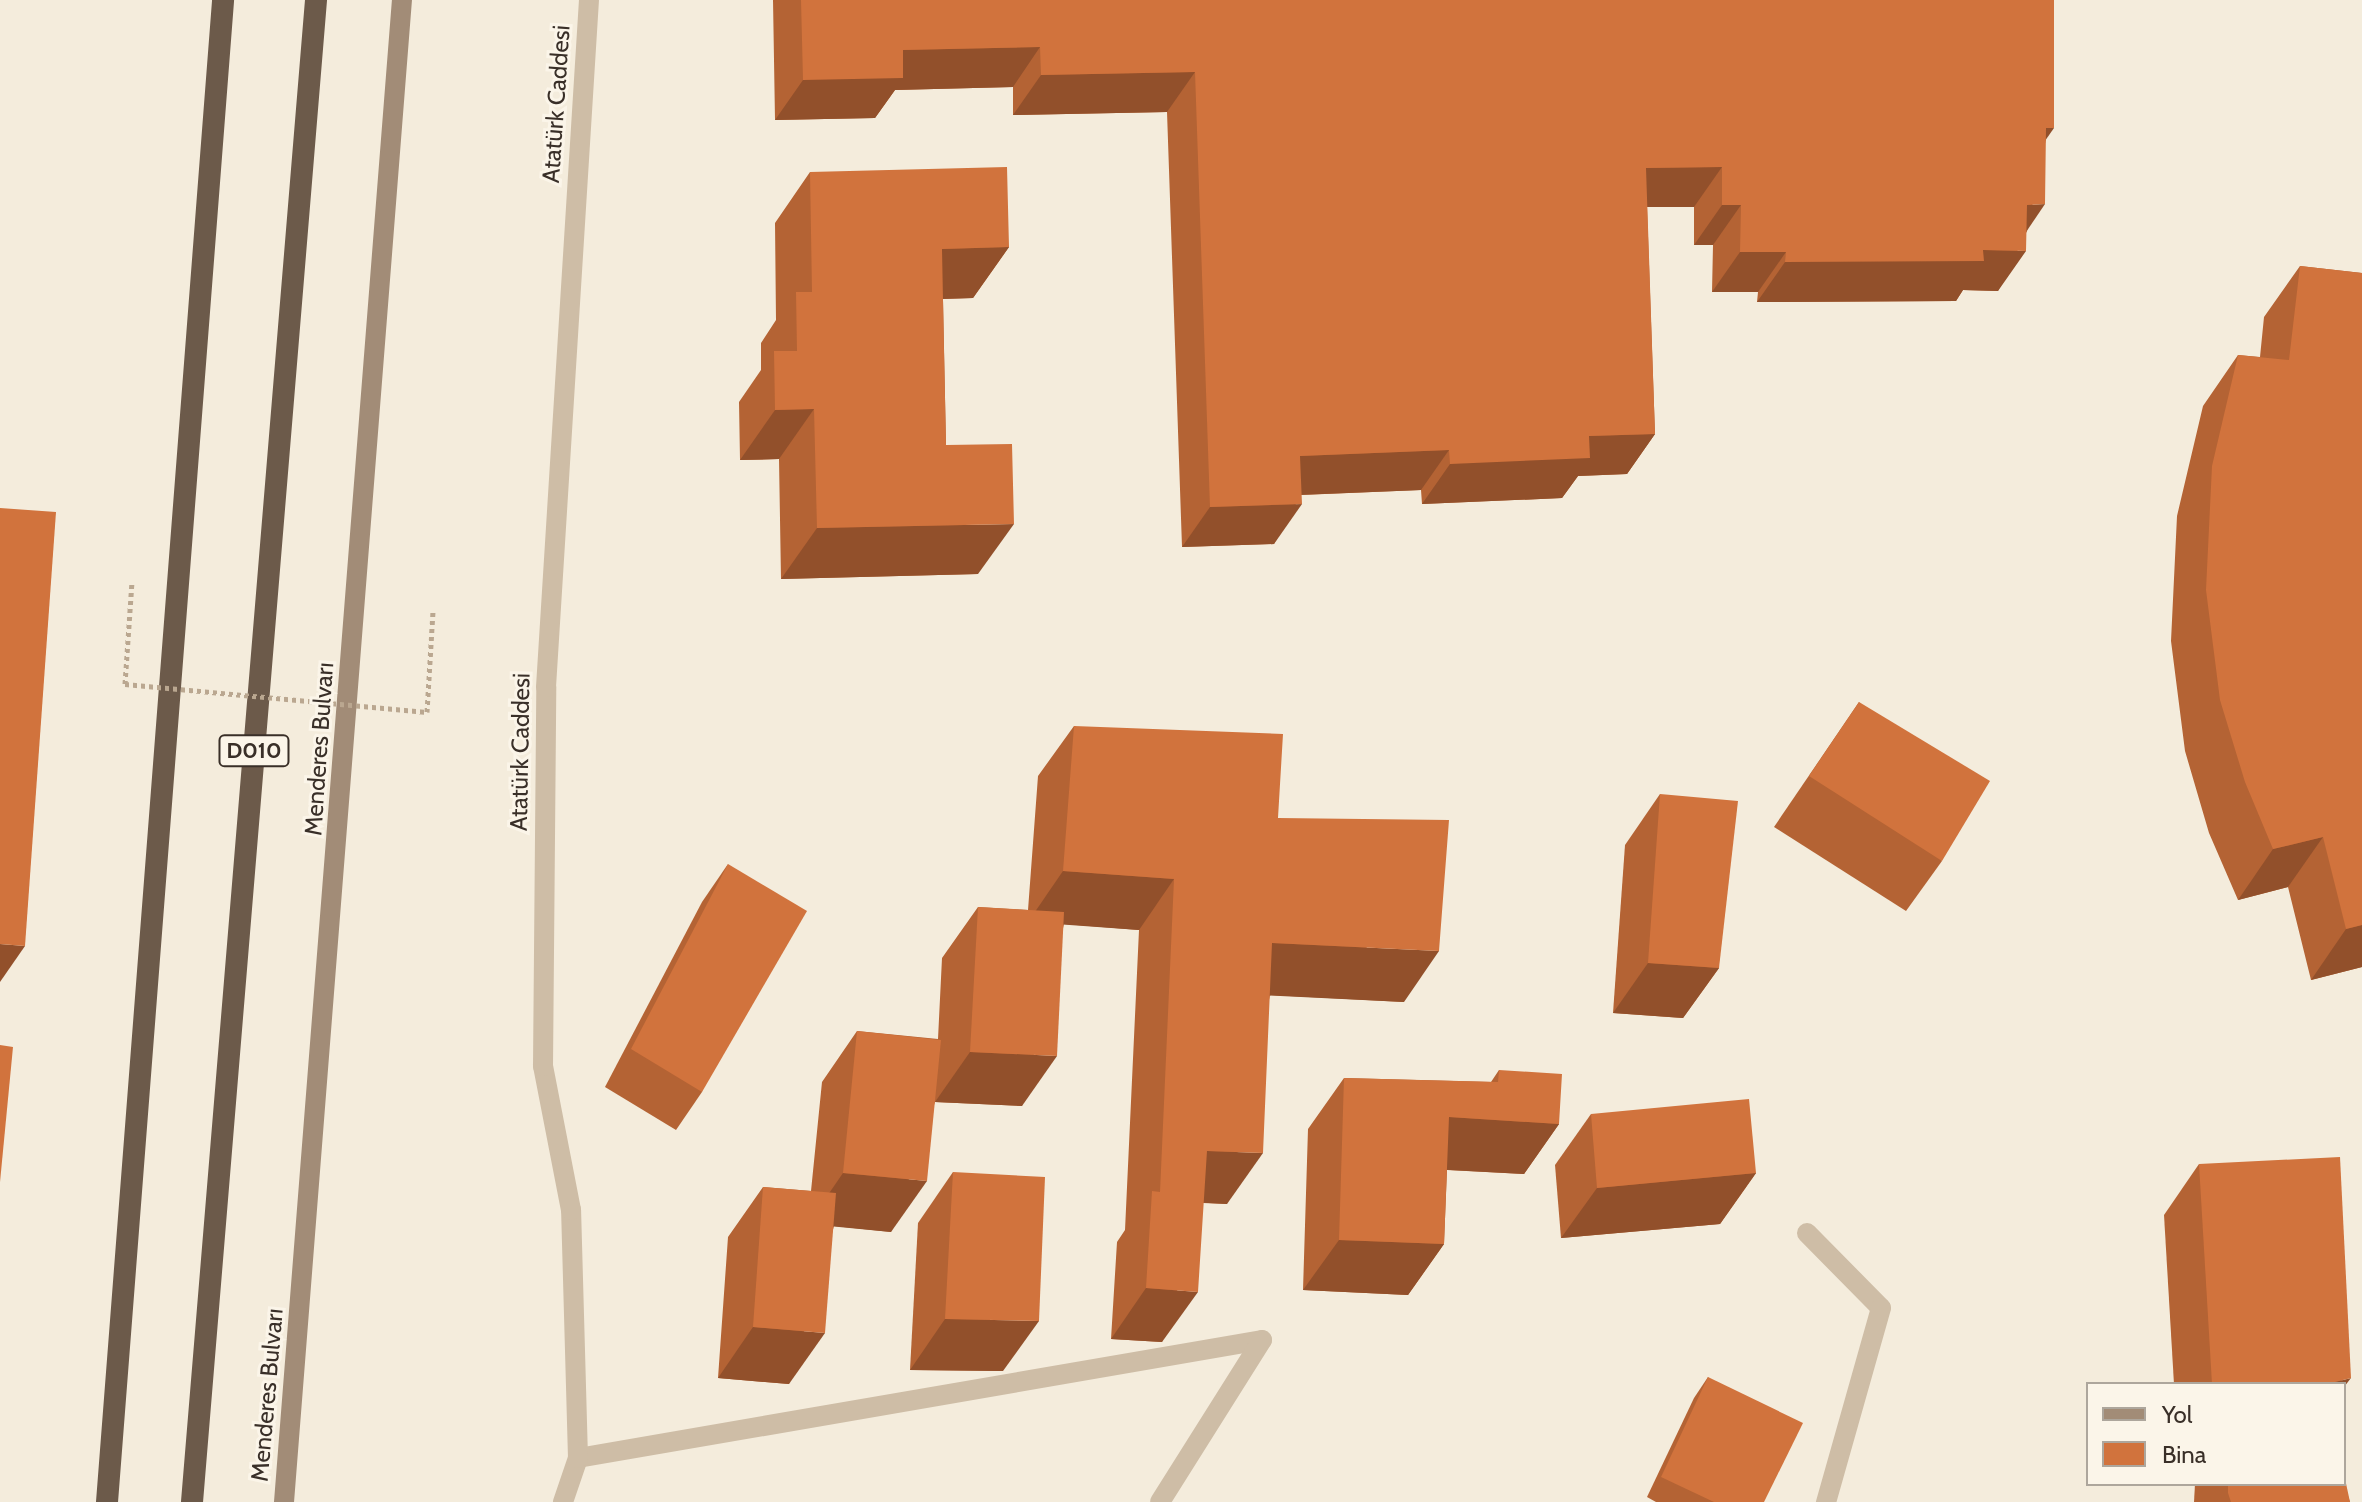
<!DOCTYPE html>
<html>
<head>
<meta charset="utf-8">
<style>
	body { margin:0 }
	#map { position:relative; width:2362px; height:1502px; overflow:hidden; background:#f4ecdc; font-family:Cabin,sans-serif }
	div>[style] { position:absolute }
	.path>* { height:5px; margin-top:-2.5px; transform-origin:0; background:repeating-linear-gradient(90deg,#baa790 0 4px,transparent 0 8px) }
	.minor>* { height:20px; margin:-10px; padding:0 10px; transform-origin:10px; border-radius:10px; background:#cebda6 }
	.tertiary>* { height:20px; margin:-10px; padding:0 10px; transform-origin:10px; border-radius:10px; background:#cebda6 }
	.secondary>* { height:20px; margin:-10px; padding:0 10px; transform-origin:10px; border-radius:10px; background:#a28c77 }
	.trunk>* { height:22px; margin:-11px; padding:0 11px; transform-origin:11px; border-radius:11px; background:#6c5a4a }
	.path-bridge>* { height:5px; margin-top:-2.5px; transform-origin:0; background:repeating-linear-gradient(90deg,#baa790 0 4px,transparent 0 8px) }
	.wall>* { inset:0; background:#b46334 }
	.shaded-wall>* { inset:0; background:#92502b }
	.building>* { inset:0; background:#d1733d }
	span { translate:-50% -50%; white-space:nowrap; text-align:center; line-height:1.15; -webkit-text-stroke:6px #fbf5e9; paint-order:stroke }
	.shield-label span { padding:2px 6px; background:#fbf5e9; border:2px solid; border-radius:6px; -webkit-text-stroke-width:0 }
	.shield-label { font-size:22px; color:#392f28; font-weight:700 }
	.street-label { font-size:24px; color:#392f28 }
	.legend { position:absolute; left:2086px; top:1382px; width:260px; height:104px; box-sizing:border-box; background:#fbf5e9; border:2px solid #ada69c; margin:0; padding:10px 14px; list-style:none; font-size:24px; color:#392f28 }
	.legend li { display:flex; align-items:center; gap:16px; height:40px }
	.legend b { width:40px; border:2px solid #ada69c }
</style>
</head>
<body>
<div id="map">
	<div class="path">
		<i style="left:125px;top:684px;width:103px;rotate:-86.1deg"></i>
		<i style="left:427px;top:712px;width:102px;rotate:-86.6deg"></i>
	</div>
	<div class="minor">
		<i style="left:1807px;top:1233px;width:105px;rotate:45.4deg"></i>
		<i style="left:1881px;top:1308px;width:202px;rotate:105.8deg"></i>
		<i style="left:578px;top:1458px;width:694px;rotate:-9.79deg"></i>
		<i style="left:1262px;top:1340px;width:191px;rotate:122.2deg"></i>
	</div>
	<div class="tertiary">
		<i style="left:563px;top:1502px;width:46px;rotate:-71.2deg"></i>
		<i style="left:578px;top:1458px;width:248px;rotate:-91.6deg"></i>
		<i style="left:571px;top:1210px;width:147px;rotate:-101deg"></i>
		<i style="left:543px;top:1066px;width:379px;rotate:-89.5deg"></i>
		<i style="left:546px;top:687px;width:688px;rotate:-86.42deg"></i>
	</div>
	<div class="secondary">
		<i style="left:284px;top:1502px;width:1507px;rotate:-85.51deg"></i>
	</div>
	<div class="trunk">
		<i style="left:107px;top:1502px;width:1506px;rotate:-85.58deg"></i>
		<i style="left:192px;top:1502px;width:1507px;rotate:-85.28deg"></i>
	</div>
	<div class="path-bridge">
		<i style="left:125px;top:684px;width:303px;rotate:5.3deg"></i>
	</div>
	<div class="wall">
		<i style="clip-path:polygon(773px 0,2054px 0,2046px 139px,2027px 231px,1998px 291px,1963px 290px,1956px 301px,1757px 302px,1758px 292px,1712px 292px,1713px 245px,1694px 245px,1694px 207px,1647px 207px,1655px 434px,1627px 474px,1578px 476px,1562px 498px,1422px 504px,1421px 490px,1301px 495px,1274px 544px,1182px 547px,1167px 112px,1013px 115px,1013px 87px,895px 90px,875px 118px,775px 120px)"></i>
		<i style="clip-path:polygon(810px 172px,1009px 247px,973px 298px,943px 299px,946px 445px,978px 574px,781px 579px,779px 459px,740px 460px,739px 402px,761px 370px,761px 343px,776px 320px,775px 223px)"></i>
		<i style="clip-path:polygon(2300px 266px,2362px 273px,2362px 967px,2311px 980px,2288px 887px,2238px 900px,2209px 833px,2185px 751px,2171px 641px,2177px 516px,2203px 406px,2238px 355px,2260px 357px,2264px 317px)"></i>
		<i style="clip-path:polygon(1859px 702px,1942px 861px,1906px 911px,1774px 827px)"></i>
		<i style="clip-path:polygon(1074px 726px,1278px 818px,1404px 1002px,1270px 995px,1227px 1204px,1203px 1203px,1162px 1342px,1111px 1339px,1117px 1242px,1125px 1230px,1139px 930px,1064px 924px,1022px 1106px,935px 1102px,891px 1232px,834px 1226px,789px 1384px,718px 1378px,728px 1237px,763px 1187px,811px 1191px,822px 1082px,857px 1031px,938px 1039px,942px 958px,978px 907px,1028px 910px,1038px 776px)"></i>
		<i style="clip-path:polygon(1660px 794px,1719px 968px,1683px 1018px,1613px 1013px,1625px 845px)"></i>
		<i style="clip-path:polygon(728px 864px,702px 1092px,676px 1130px,605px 1087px,702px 902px)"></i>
		<i style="clip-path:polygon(1499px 1070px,1559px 1124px,1524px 1174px,1447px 1170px,1444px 1244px,1408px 1295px,1303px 1290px,1308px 1129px,1344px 1078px,1491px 1082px)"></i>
		<i style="clip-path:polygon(1591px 1114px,1756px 1173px,1720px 1224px,1561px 1238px,1555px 1165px)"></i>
		<i style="clip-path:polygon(2199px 1164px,2344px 1384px,2174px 1384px,2164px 1215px)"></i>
		<i style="clip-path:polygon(953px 1172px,1003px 1371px,910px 1370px,918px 1223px)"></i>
		<i style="clip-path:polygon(1708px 1377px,1764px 1502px,1656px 1502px,1647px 1497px,1694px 1398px)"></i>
		<i style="clip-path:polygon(2195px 1484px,2344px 1484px,2350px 1502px,2194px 1502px)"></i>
	</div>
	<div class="shaded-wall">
		<i style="clip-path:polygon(1040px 47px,1013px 87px,895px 90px,875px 118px,775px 120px,803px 80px,903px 50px)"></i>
		<i style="clip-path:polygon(1195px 72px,1167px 112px,1013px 115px,1041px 75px)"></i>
		<i style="clip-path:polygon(2046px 128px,2054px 128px,2026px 168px)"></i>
		<i style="clip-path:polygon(1722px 167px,1694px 207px,1618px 207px,1646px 168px)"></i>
		<i style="clip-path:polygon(2045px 204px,2018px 244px,2027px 205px)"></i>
		<i style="clip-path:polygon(1722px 205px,1741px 205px,1713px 245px,1694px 245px)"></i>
		<i style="clip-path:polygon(1009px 247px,973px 298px,907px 300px,942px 249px)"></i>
		<i style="clip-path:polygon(1983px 250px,2026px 251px,1998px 291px,1963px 290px,1956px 301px,1757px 302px,1785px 262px)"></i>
		<i style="clip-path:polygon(1740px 252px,1786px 252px,1758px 292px,1712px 292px)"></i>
		<i style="clip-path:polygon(814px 409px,779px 459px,740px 460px,775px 410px)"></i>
		<i style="clip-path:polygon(1655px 434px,1627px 474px,1578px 476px,1562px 498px,1422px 504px,1450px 464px,1589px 436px)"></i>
		<i style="clip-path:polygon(1449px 450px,1421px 490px,1272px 496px,1300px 456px)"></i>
		<i style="clip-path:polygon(1302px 504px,1274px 544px,1182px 547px,1210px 507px)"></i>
		<i style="clip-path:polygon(1014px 524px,978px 574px,781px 579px,817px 528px)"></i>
		<i style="clip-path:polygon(2323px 837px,2288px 887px,2238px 900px,2273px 849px)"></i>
		<i style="clip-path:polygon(1063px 871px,1174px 879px,1139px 930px,1028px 922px)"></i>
		<i style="clip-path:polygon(2362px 925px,2362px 967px,2311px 980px,2346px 929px)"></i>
		<i style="clip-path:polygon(1272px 943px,1439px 951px,1404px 1002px,1237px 994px)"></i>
		<i style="clip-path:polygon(0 944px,25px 946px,0 982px)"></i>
		<i style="clip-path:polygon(1648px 963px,1719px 968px,1683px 1018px,1613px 1013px)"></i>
		<i style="clip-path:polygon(970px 1052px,1057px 1056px,1022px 1106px,935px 1102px)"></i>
		<i style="clip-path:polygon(1449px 1117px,1559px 1124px,1524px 1174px,1413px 1168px)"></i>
		<i style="clip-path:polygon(1207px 1151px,1263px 1153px,1227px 1204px,1171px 1201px)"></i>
		<i style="clip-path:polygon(843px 1173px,927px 1181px,891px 1232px,808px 1224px)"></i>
		<i style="clip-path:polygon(1756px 1173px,1720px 1224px,1561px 1238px,1597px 1188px)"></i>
		<i style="clip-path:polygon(1339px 1240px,1444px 1244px,1408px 1295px,1303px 1290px)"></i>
		<i style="clip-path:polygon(1146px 1288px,1198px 1292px,1162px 1342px,1111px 1339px)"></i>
		<i style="clip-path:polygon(945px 1319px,1039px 1321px,1003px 1371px,910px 1370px)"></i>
		<i style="clip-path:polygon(753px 1327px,825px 1333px,789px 1384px,718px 1378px)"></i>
		<i style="clip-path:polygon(2351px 1378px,2344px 1387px,2344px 1384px,2327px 1384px)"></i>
	</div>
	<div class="building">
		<i style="clip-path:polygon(801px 0,2054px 0,2054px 128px,2046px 128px,2045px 204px,2027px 205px,2026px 251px,1983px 250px,1984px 261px,1785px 262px,1786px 252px,1740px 252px,1741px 205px,1722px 205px,1722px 167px,1646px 168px,1655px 434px,1589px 436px,1590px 458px,1450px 464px,1449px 450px,1300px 456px,1302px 504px,1210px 507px,1195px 72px,1041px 75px,1040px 47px,903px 50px,903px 78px,803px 80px)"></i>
		<i style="clip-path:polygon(1007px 167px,1009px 247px,942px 249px,944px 351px,946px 445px,1012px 444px,1014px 524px,817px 528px,814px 409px,775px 410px,774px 351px,797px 351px,796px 292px,812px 292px,810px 172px)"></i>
		<i style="clip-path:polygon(2300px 266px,2362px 273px,2362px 925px,2346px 929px,2323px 837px,2273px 849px,2245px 782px,2220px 700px,2206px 590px,2212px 466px,2238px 355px,2289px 360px)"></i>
		<i style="clip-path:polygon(0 508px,56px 512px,25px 946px,0 944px)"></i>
		<i style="clip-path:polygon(1859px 702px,1990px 781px,1942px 861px,1809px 776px)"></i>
		<i style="clip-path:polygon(1074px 726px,1283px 734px,1278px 818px,1449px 820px,1439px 951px,1272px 943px,1263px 1153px,1207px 1151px,1198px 1292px,1146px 1288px,1152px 1191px,1160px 1192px,1174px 879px,1063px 871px)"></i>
		<i style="clip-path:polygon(1660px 794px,1738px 801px,1719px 968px,1648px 963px)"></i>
		<i style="clip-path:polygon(728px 864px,807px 911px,702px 1092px,631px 1049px)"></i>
		<i style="clip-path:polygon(978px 907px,1064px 912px,1057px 1056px,970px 1052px)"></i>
		<i style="clip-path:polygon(857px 1031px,941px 1040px,927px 1181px,843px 1173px)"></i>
		<i style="clip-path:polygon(0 1045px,13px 1047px,0 1182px)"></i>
		<i style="clip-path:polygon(1499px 1070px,1562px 1074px,1559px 1124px,1449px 1117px,1444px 1244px,1339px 1240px,1344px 1078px,1498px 1082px)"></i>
		<i style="clip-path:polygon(1749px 1099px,1756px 1173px,1597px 1188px,1591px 1114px)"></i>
		<i style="clip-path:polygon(2340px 1157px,2351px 1378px,2327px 1384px,2212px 1384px,2199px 1164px)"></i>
		<i style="clip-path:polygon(953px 1172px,1045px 1177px,1039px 1321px,945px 1319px)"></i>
		<i style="clip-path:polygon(763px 1187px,836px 1193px,825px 1333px,753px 1327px)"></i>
		<i style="clip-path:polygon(1708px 1377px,1803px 1423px,1764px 1502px,1714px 1502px,1661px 1477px)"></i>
		<i style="clip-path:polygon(2344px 1474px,2350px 1502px,2231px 1502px,2228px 1493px,2228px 1484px,2344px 1484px)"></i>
	</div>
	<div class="shield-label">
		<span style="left:254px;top:751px">D010</span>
	</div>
	<div class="street-label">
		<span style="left:556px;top:104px;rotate:-86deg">Atatürk Caddesi</span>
		<span style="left:319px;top:749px;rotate:-86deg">Menderes Bulvarı</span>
		<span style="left:520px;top:752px;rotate:-89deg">Atatürk Caddesi</span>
		<span style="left:267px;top:1395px;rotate:-85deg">Menderes Bulvarı</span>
	</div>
	<ul class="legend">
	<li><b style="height:10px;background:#a28c77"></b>Yol</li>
	<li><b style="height:22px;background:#d1733d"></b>Bina</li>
	</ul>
</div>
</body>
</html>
